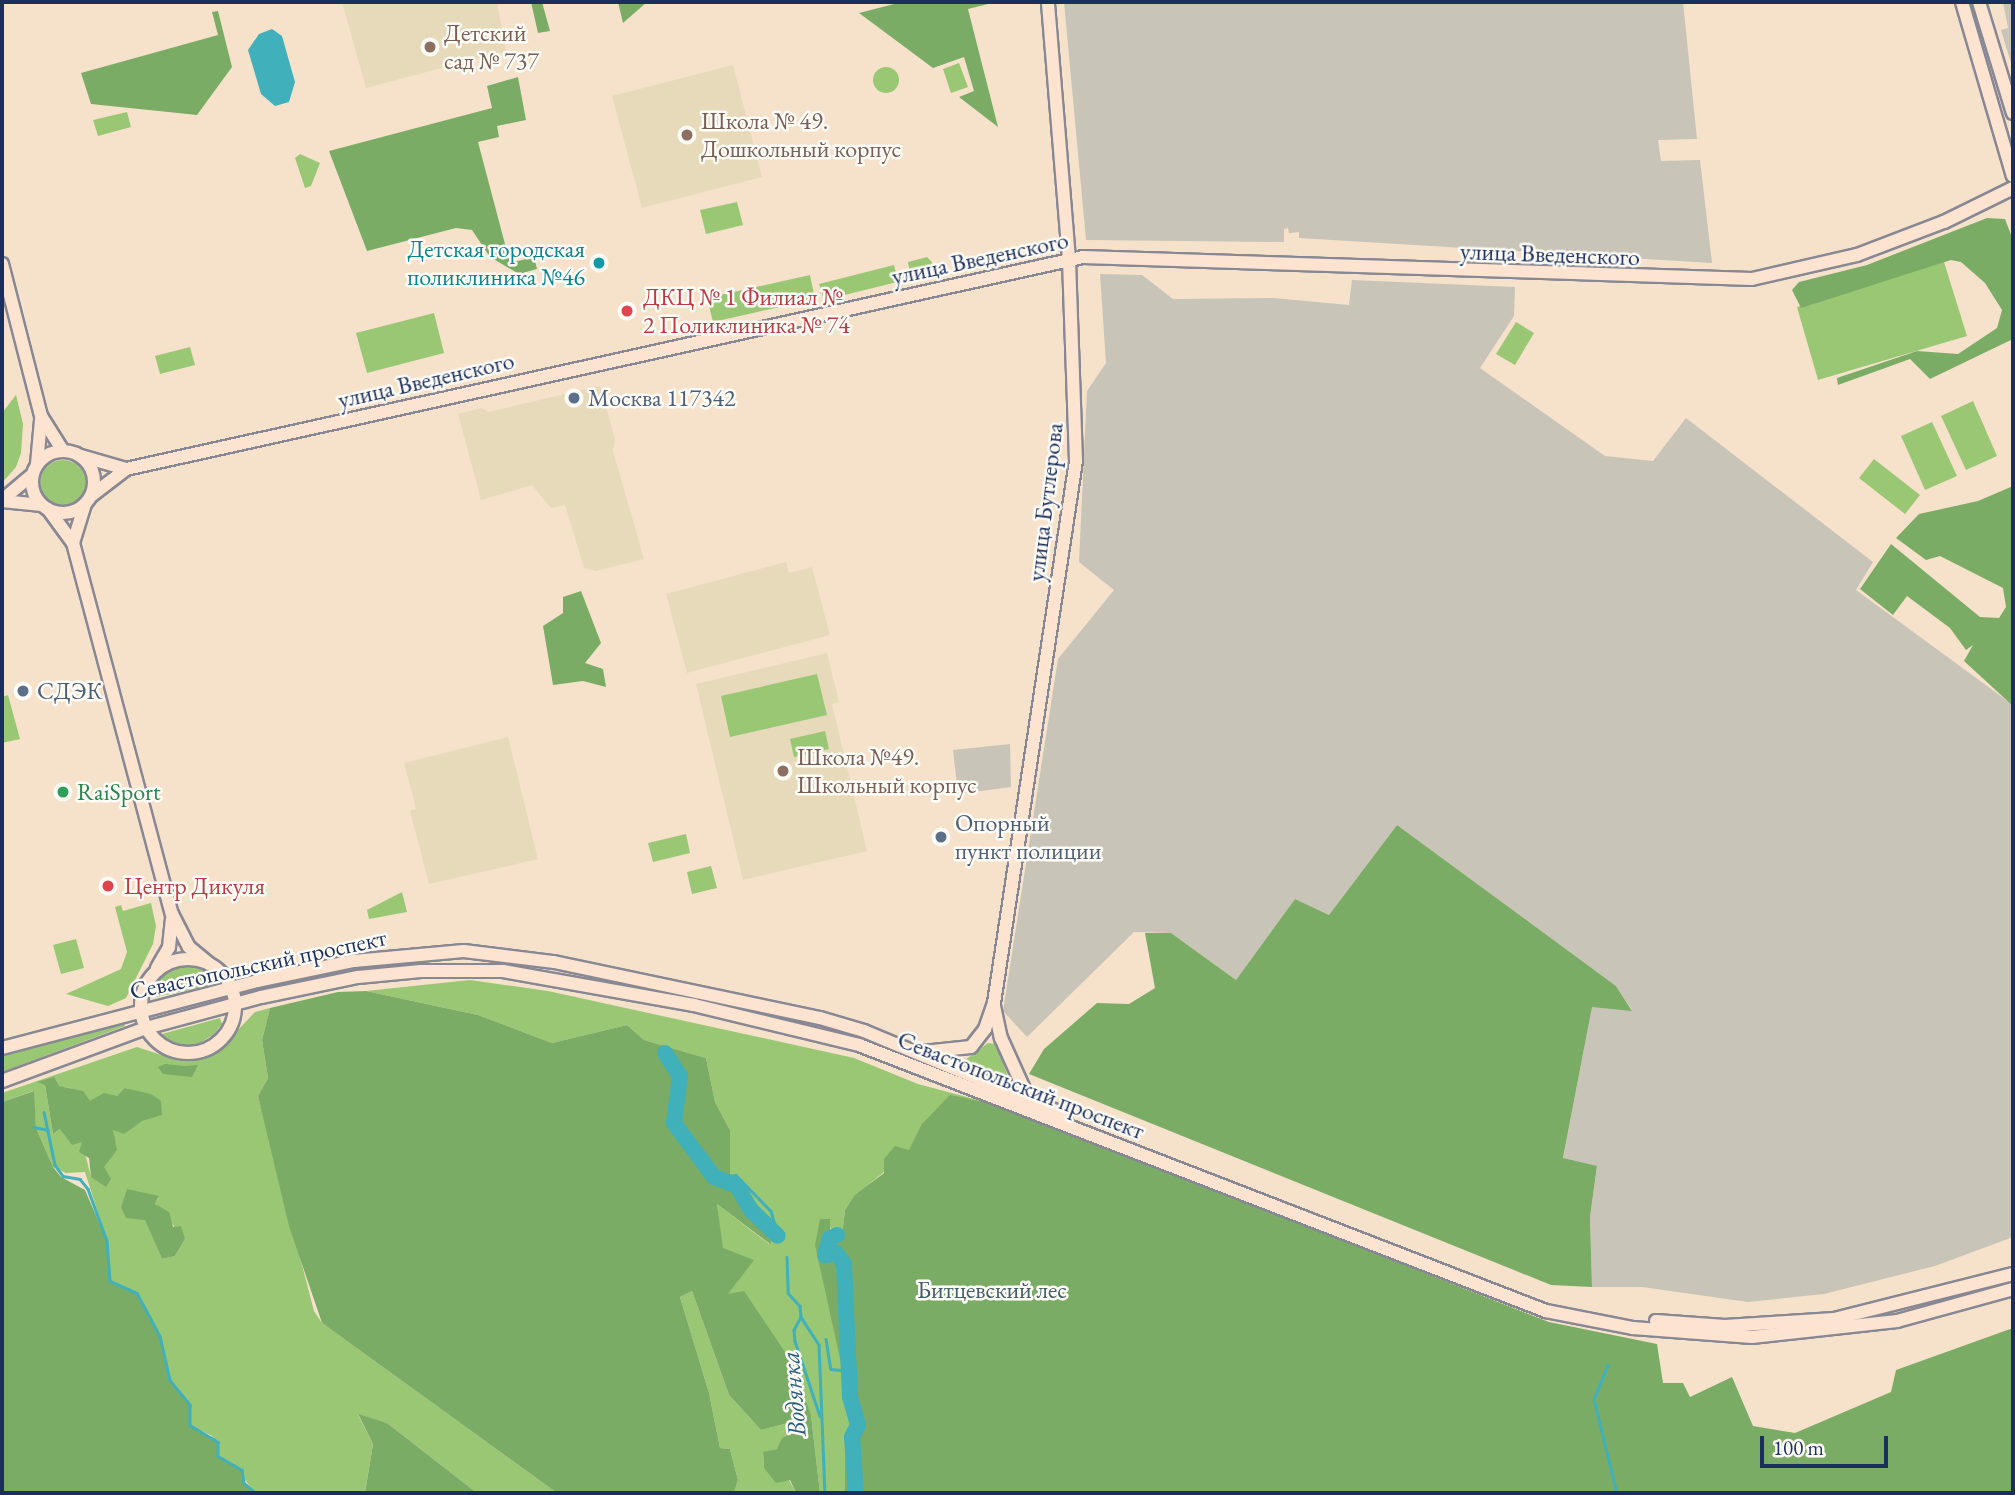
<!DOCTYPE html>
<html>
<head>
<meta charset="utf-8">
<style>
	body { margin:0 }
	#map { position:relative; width:2015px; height:1495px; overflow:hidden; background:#f6e2cb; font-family:"EB Garamond",serif }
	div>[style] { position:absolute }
	.built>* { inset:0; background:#e6daba }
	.industrial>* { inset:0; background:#c8c4b8 }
	.green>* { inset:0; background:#9ac774 }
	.round { border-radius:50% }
	.forest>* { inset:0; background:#7bac66 }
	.water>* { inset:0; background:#40b0ba }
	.stream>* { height:2.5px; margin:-1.25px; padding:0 1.25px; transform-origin:1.25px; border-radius:1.25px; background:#40b0ba }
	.river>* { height:16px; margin:-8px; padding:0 8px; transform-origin:8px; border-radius:8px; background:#40b0ba }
	.roads { filter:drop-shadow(2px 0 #888894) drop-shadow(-2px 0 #888894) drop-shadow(0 2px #888894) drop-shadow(0 -2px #888894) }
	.secondary>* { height:12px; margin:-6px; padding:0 6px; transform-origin:6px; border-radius:6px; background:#fde4d0 }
	.secondary>.ring { margin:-6px; padding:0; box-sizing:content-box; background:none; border:12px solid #fde4d0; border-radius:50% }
	.dots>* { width:19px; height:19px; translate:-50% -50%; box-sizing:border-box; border:4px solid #fdfcf7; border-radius:50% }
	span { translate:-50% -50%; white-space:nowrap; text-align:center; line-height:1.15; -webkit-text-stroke:5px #fdfcf7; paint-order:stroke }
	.education-label { font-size:24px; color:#785e54 }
	.left { translate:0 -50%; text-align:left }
	.culture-label { font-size:24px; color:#0d838f }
	.right { translate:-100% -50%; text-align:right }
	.street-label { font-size:24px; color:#1b2f5e }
	.health-label { font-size:24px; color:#be3a42 }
	.service-label { font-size:24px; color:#4e5e75 }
	.leisure-label { font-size:24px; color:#27864d }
	.park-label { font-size:24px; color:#415d65 }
	.water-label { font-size:26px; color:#285c7e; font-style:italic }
	.frame { position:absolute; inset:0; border:4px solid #1b2f5e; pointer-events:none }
	.scale { position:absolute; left:1760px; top:1436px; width:128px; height:32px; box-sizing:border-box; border:4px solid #1b2f5e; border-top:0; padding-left:9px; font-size:21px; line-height:24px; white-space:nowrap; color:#1b2f5e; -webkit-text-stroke:5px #fdfcf7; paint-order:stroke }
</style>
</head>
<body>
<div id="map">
	<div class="built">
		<i style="clip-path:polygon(342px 2px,497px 2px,506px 51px,366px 88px)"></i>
		<i style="clip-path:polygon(733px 65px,762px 177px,642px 208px,612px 96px)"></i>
		<i style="clip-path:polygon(600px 386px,615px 439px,613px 451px,644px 559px,596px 571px,584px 568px,565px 505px,551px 508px,532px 485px,481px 500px,458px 414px,482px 408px,488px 412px)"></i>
		<i style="clip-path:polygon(786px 562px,789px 573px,812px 567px,830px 635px,687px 673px,666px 594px)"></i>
		<i style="clip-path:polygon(827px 653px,839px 702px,832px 704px,867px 851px,743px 880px,696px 684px)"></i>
		<i style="clip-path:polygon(508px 737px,538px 859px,429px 884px,410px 811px,416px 809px,404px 763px)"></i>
	</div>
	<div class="industrial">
		<i style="clip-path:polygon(1064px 2px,1683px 2px,1697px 139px,1658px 140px,1661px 161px,1700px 160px,1712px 263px,1299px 238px,1299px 232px,1289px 233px,1288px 228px,1284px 229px,1284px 242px,1086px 240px)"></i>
		<i style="clip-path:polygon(2003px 2px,2013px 2px,2013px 70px,2001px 30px,2008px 28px)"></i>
		<i style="clip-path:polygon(1100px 274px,1142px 275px,1173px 299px,1273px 298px,1349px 305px,1352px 280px,1515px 287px,1514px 316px,1480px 368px,1605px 456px,1653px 461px,1686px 418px,1873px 562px,1856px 590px,2013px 705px,2013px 1237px,1935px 1266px,1824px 1294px,1748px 1302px,1642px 1287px,1592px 1287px,1590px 1217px,1597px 1167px,1563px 1159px,1592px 1006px,1632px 1010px,1616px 986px,1397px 825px,1329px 915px,1295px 899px,1236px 980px,1171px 933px,1134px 932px,1027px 1037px,1003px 1011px,1058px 659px,1114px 590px,1079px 562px,1087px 391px,1106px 363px)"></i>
		<i style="clip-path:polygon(1010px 744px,1011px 787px,958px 794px,953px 750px)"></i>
	</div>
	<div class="green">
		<i style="clip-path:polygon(959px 63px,968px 87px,951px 93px,943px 69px)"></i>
		<i class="round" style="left:873px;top:67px;width:26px;height:26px"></i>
		<i style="clip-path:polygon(127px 112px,131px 127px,98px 136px,93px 120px)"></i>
		<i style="clip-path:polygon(300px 154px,320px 163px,311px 186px,305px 188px,295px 158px)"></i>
		<i style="clip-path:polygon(737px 202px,743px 225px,706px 234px,700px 210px)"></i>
		<i style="clip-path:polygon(927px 257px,932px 262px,930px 274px,824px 300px,819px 284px,894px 265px,897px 276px,910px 273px,908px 262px)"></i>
		<i style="clip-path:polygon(1944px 262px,1967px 336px,1818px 380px,1797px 307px)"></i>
		<i style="clip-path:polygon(810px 275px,815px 299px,713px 322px,707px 298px)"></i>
		<i style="clip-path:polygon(434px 313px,444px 353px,367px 373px,356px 333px)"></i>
		<i style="clip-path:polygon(1516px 322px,1534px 333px,1515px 365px,1496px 354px)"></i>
		<i style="clip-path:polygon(190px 347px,195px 365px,160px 374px,155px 356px)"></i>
		<i style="clip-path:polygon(16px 395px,23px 424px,21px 453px,16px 467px,2px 483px,2px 413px)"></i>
		<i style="clip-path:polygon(1973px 401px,1997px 456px,1966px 470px,1941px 416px)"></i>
		<i style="clip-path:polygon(1932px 422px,1957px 476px,1925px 490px,1901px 436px)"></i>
		<i style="clip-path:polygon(1874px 459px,1920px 495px,1905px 514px,1859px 478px)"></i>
		<i class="round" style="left:40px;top:460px;width:46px;height:46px"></i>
		<i style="clip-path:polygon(817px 674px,827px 715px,730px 737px,721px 696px)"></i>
		<i style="clip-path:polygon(8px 695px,20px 739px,2px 743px,2px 697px)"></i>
		<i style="clip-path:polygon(825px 731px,829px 749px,794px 757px,790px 739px)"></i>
		<i style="clip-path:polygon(686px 834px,690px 853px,653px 862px,648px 843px)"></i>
		<i style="clip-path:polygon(711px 866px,717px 888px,692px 894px,687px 872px)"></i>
		<i style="clip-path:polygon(402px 892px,407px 912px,369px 919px,367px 910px)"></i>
		<i style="clip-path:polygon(151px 903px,156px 926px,153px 944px,126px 998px,108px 1006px,66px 994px,121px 969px,127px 952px,115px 907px,121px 905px,123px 911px)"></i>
		<i style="clip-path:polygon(76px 939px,84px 968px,61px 974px,53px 945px)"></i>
		<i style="clip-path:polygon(179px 964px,207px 969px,218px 984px,151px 998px,157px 978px)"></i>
		<i style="clip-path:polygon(470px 980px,548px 991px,854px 1058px,918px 1084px,997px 1105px,921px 1125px,909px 1151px,855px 1196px,845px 1210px,842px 1237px,820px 1220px,855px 1427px,845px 1444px,845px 1493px,820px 1493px,811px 1415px,727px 1295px,717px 1204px,769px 1244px,775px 1232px,730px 1186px,730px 1130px,715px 1102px,706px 1058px,644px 1040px,627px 1025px,552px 1043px,478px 1015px,366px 991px)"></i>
		<i style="clip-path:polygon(evenodd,270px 1008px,262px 1040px,268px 1078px,258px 1096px,314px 1311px,322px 1323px,557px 1493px,477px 1493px,387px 1423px,358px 1415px,373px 1444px,365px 1493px,255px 1493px,233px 1464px,218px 1456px,212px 1436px,190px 1425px,170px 1380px,160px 1336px,130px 1290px,110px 1281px,107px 1241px,85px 1172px,66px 1173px,53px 1167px,36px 1128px,33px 1091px,2px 1102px,2px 1093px,137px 1047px,180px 1061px,206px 1057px,218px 1051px,255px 1012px,270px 1008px,45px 1085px,70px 1088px,90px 1102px,117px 1096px,126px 1088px,135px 1091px,113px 1130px,103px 1167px,91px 1177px,82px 1141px,60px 1129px,53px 1134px,45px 1085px,270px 1008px,159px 1197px,155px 1204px,185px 1239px,175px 1256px,162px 1259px,145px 1219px,126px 1217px,121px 1208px,159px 1197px)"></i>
		<i style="clip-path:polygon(220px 1018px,222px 1024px,214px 1034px,197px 1045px,175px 1046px,162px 1034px)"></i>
		<i style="clip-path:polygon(124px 1021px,125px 1026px,2px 1072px,2px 1054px)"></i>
		<i style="clip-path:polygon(988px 1043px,996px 1044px,1009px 1079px,1004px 1085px,964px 1067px,965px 1060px)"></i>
		<i style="clip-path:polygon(692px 1291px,729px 1395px,761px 1430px,788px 1423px,795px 1433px,777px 1449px,763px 1453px,764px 1468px,789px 1480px,796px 1493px,734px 1493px,738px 1480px,730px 1449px,720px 1448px,709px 1393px,680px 1297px)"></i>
	</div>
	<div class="forest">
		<i style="clip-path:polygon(531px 2px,542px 2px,550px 31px,538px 33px)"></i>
		<i style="clip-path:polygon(618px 2px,647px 2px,623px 23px)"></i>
		<i style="clip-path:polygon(902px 2px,996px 2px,968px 9px,998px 127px,959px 97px,974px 91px,964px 57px,933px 68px,859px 13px)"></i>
		<i style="clip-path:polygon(218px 11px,232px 67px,197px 115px,91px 104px,81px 73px,218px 35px,212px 12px)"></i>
		<i style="clip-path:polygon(518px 77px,526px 120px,497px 126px,499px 137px,478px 142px,510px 263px,534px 257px,537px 269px,519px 274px,490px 257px,472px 230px,456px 228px,367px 251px,329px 151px,492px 108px,487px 86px)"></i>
		<i style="clip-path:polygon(1987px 218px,2005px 219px,2013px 240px,2013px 339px,1930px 379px,1910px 359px,1838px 385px,1837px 378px,1917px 351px,1958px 354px,1997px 328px,2002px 310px,1985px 283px,1961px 262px,1951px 260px,1801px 308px,1792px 290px,1799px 282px,1867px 265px)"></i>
		<i style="clip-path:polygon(2013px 486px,2013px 706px,1964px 661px,1973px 645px,1966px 650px,1950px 628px,1907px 596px,1893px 615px,1860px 589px,1891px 544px,1980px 617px,1999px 618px,2006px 607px,2003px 588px,1940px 556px,1926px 560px,1896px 538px,1919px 514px,1978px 501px)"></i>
		<i style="clip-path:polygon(581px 591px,601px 643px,585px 663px,603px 669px,606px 687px,583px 681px,553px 685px,543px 626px,563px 613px,563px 597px)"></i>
		<i style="clip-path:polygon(1397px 825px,1616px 986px,1632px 1011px,1592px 1007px,1563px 1158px,1597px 1166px,1590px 1217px,1592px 1287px,1551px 1285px,1029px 1074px,1044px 1049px,1097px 1003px,1129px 1004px,1155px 988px,1145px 933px,1171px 933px,1236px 980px,1295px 899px,1329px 915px)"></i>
		<i style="clip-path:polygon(366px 991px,478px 1015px,552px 1043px,627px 1025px,644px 1040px,706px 1058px,715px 1102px,730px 1130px,730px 1186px,775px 1232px,770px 1244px,717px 1204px,723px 1248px,754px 1260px,728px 1294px,744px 1291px,791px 1361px,811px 1415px,820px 1493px,796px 1493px,790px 1480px,776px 1483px,764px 1468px,763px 1452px,777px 1449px,782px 1438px,795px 1432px,788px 1423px,761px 1430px,729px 1395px,692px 1291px,680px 1297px,709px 1393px,720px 1448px,730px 1449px,738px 1480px,734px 1493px,557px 1493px,322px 1323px,289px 1226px,258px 1096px,268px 1078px,262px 1040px,270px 1008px,338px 992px)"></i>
		<i style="clip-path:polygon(165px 1064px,184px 1066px,198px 1065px,192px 1077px,163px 1074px,158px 1067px)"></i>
		<i style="clip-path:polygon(54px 1077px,59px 1086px,83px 1091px,90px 1101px,104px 1093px,117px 1096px,125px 1088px,151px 1094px,161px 1101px,162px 1115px,142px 1121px,124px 1134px,113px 1130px,117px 1150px,104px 1167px,111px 1179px,106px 1187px,91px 1177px,89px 1158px,79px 1152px,82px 1142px,72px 1145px,60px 1129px,53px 1134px,45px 1085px,37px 1082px)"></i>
		<i style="clip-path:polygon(34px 1091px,36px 1128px,53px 1167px,61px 1177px,85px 1190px,107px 1241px,110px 1281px,137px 1293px,160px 1336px,170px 1380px,190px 1405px,191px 1425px,218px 1442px,218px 1456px,242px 1470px,244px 1483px,255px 1493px,2px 1493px,2px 1102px)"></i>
		<i style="clip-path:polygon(950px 1095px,998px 1105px,1549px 1322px,1657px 1344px,1663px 1383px,1683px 1383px,1690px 1397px,1732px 1377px,1753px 1426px,1795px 1433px,1891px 1392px,1896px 1370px,2013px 1328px,2013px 1493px,845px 1493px,845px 1444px,855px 1427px,815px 1245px,820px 1219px,830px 1219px,830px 1229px,842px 1236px,845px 1210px,855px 1195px,884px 1173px,884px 1159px,895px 1146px,909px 1150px,921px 1125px)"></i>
		<i style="clip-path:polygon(127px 1189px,159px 1196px,155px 1204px,169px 1212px,173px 1227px,181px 1226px,185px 1239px,175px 1256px,162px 1259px,145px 1220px,126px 1218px,121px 1208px)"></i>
		<i style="clip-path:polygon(358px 1414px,387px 1423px,477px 1493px,365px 1493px,373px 1444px)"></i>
	</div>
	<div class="water">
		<i style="clip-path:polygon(272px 29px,282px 36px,295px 82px,289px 102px,275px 106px,261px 94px,248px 50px,259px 34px)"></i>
	</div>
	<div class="stream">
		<i style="left:44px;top:1112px;width:54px;rotate:78.3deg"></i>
		<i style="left:55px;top:1165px;width:14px;rotate:54deg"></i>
		<i style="left:63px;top:1176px;width:17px;rotate:10deg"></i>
		<i style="left:80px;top:1179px;width:13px;rotate:51deg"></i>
		<i style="left:88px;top:1189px;width:55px;rotate:69.9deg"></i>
		<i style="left:107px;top:1241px;width:40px;rotate:85.7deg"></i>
		<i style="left:110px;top:1281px;width:30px;rotate:24deg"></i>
		<i style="left:137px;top:1293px;width:49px;rotate:61.9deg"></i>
		<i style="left:160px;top:1336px;width:45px;rotate:77.2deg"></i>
		<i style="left:170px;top:1380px;width:32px;rotate:51deg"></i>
		<i style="left:190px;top:1405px;width:20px;rotate:90deg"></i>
		<i style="left:190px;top:1425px;width:33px;rotate:31deg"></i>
		<i style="left:218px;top:1442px;width:14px;rotate:90deg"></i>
		<i style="left:218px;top:1456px;width:28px;rotate:30deg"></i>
		<i style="left:242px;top:1470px;width:13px;rotate:81deg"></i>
		<i style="left:244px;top:1483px;width:16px;rotate:40deg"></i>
		<i style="left:34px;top:1127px;width:14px;rotate:12deg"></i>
		<i style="left:714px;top:1177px;width:22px;rotate:-5deg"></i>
		<i style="left:736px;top:1175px;width:50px;rotate:45.8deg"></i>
		<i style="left:771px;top:1211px;width:26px;rotate:74deg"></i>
		<i style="left:787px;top:1257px;width:36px;rotate:88deg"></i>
		<i style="left:788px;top:1293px;width:18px;rotate:47deg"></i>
		<i style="left:800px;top:1306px;width:11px;rotate:85deg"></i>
		<i style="left:801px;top:1317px;width:33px;rotate:57deg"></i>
		<i style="left:819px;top:1345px;width:148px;rotate:87.7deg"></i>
		<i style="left:801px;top:1317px;width:15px;rotate:118deg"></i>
		<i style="left:794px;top:1330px;width:11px;rotate:85deg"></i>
		<i style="left:795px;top:1341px;width:79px;rotate:71.6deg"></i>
		<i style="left:826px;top:1339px;width:30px;rotate:81deg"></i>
		<i style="left:831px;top:1369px;width:18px;rotate:6deg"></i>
		<i style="left:1608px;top:1365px;width:37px;rotate:112deg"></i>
		<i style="left:1594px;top:1399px;width:97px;rotate:76.3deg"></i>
	</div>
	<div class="river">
		<i style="left:665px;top:1053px;width:27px;rotate:57deg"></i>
		<i style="left:680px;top:1076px;width:47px;rotate:97.3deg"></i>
		<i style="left:674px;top:1123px;width:67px;rotate:53.5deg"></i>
		<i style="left:714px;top:1177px;width:25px;rotate:21deg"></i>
		<i style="left:737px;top:1186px;width:28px;rotate:60deg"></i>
		<i style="left:751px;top:1210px;width:37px;rotate:44deg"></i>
		<i style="left:837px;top:1235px;width:8px;rotate:157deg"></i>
		<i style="left:830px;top:1238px;width:18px;rotate:106deg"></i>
		<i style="left:825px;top:1255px;width:11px;rotate:-10deg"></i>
		<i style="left:836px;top:1253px;width:14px;rotate:54deg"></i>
		<i style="left:844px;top:1264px;width:133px;rotate:87.4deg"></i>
		<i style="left:850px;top:1397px;width:29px;rotate:74deg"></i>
		<i style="left:858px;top:1425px;width:13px;rotate:117deg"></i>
		<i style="left:852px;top:1437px;width:56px;rotate:85.9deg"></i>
	</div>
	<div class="roads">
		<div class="secondary">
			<i style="left:1962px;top:2px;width:181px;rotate:73.7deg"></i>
			<i style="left:1979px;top:2px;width:116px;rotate:73deg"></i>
			<i style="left:2px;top:264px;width:157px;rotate:75.6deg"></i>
			<i style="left:41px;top:416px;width:41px;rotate:57.8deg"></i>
			<i class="ring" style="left:32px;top:451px;width:50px;height:50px"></i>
			<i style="left:81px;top:456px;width:47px;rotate:16.1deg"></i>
			<i style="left:126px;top:469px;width:980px;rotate:-12.49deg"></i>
			<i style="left:1083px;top:257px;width:669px;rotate:1.88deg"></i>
			<i style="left:1752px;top:279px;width:108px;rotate:-12.9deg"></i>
			<i style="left:1857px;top:255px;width:93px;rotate:-20.8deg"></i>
			<i style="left:1944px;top:222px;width:77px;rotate:-26.2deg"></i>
			<i style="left:37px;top:464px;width:44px;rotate:-84.8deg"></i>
			<i style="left:91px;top:496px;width:44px;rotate:-37.6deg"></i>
			<i style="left:2px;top:500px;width:40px;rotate:-40deg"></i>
			<i style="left:2px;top:501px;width:40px;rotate:5.7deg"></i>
			<i style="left:48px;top:509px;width:42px;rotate:53.7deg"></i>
			<i style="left:73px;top:543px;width:384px;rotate:75.1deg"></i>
			<i style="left:172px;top:914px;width:37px;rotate:63deg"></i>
			<i style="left:189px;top:947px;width:26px;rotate:40deg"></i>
			<i style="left:73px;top:543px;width:41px;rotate:-72.9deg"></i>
			<i class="ring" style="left:141px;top:959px;width:82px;height:82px"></i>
			<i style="left:157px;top:968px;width:24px;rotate:-60deg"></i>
			<i style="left:169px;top:947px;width:27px;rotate:-84deg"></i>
			<i style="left:994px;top:1006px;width:33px;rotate:78deg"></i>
			<i style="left:1001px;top:1038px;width:68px;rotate:65.7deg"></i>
			<i style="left:2px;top:1048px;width:264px;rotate:-14.7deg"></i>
			<i style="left:257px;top:981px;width:99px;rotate:-11.7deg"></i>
			<i style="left:354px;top:961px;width:110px;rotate:-5.2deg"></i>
			<i style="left:464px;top:951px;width:91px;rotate:7deg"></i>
			<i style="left:554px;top:962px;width:272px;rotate:11.9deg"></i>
			<i style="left:820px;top:1018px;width:46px;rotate:16.5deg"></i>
			<i style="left:864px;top:1031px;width:219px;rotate:22.6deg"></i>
			<i style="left:923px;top:1052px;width:48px;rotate:-5.9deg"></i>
			<i style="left:971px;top:1047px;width:23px;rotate:-52deg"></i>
			<i style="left:985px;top:1029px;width:28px;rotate:-71deg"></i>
			<i style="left:994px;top:1003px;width:548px;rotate:-81.4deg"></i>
			<i style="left:1076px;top:461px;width:202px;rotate:-92deg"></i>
			<i style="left:1069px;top:259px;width:258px;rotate:-94.7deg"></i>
			<i style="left:2px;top:1081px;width:153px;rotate:-20.2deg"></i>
			<i style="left:146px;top:1028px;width:119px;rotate:-15.1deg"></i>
			<i style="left:261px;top:997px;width:99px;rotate:-11.7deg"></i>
			<i style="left:358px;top:977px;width:63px;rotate:-5.4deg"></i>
			<i style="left:421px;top:971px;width:82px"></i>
			<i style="left:503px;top:971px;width:194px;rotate:10.1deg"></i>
			<i style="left:694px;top:1005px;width:170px;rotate:13.6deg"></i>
			<i style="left:859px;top:1045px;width:737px;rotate:21.17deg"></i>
			<i style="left:1546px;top:1311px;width:89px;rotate:11.1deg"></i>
			<i style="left:1633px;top:1328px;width:119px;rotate:4.3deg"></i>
			<i style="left:1752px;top:1337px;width:146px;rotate:-6.3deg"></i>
			<i style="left:1897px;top:1321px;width:120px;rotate:-15.4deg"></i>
			<i style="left:1656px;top:1321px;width:69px;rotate:4.1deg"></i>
			<i style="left:1725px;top:1326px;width:109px;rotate:-3.7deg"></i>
			<i style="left:1834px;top:1319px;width:185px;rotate:-14.1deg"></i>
		</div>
	</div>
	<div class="dots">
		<i style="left:430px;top:47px;background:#8d6e63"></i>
		<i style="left:687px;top:135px;background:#8d6e63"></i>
		<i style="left:599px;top:263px;background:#0f9aa8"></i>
		<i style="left:627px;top:311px;background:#e0444e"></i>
		<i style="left:574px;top:398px;background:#5c6f8a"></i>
		<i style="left:23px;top:691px;background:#5c6f8a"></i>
		<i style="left:783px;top:771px;background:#8d6e63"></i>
		<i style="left:63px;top:792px;background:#2e9e5b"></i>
		<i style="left:941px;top:837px;background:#5c6f8a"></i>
		<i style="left:108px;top:886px;background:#e0444e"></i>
	</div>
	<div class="education-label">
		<span class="left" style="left:444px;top:47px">Детский<br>сад № 737</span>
		<span class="left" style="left:701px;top:135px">Школа № 49.<br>Дошкольный корпус</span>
		<span class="left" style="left:797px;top:771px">Школа №49.<br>Школьный корпус</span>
	</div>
	<div class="culture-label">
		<span class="right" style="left:585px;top:263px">Детская городская<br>поликлиника №46</span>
	</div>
	<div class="street-label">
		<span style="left:1550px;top:254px;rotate:2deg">улица Введенского</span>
		<span style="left:980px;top:258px;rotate:-12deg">улица Введенского</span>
		<span style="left:426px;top:380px;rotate:-13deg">улица Введенского</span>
		<span style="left:1045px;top:502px;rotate:-83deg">улица Бутлерова</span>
		<span style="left:258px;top:964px;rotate:-12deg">Севастопольский проспект</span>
		<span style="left:1021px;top:1085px;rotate:21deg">Севастопольский проспект</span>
	</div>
	<div class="health-label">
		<span class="left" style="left:643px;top:311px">ДКЦ № 1 Филиал №<br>2 Поликлиника № 74</span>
		<span class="left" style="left:124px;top:886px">Центр Дикуля</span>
	</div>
	<div class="service-label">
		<span class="left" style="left:588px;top:398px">Москва 117342</span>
		<span class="left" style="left:37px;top:691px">СДЭК</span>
		<span class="left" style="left:955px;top:837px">Опорный<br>пункт полиции</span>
	</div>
	<div class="leisure-label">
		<span class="left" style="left:77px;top:792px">RaiSport</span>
	</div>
	<div class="park-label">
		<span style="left:992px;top:1290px">Битцевский лес</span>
	</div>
	<div class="water-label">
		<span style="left:794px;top:1394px;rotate:-95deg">Водянка</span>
	</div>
	<div class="frame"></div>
	<div class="scale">100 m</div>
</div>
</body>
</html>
